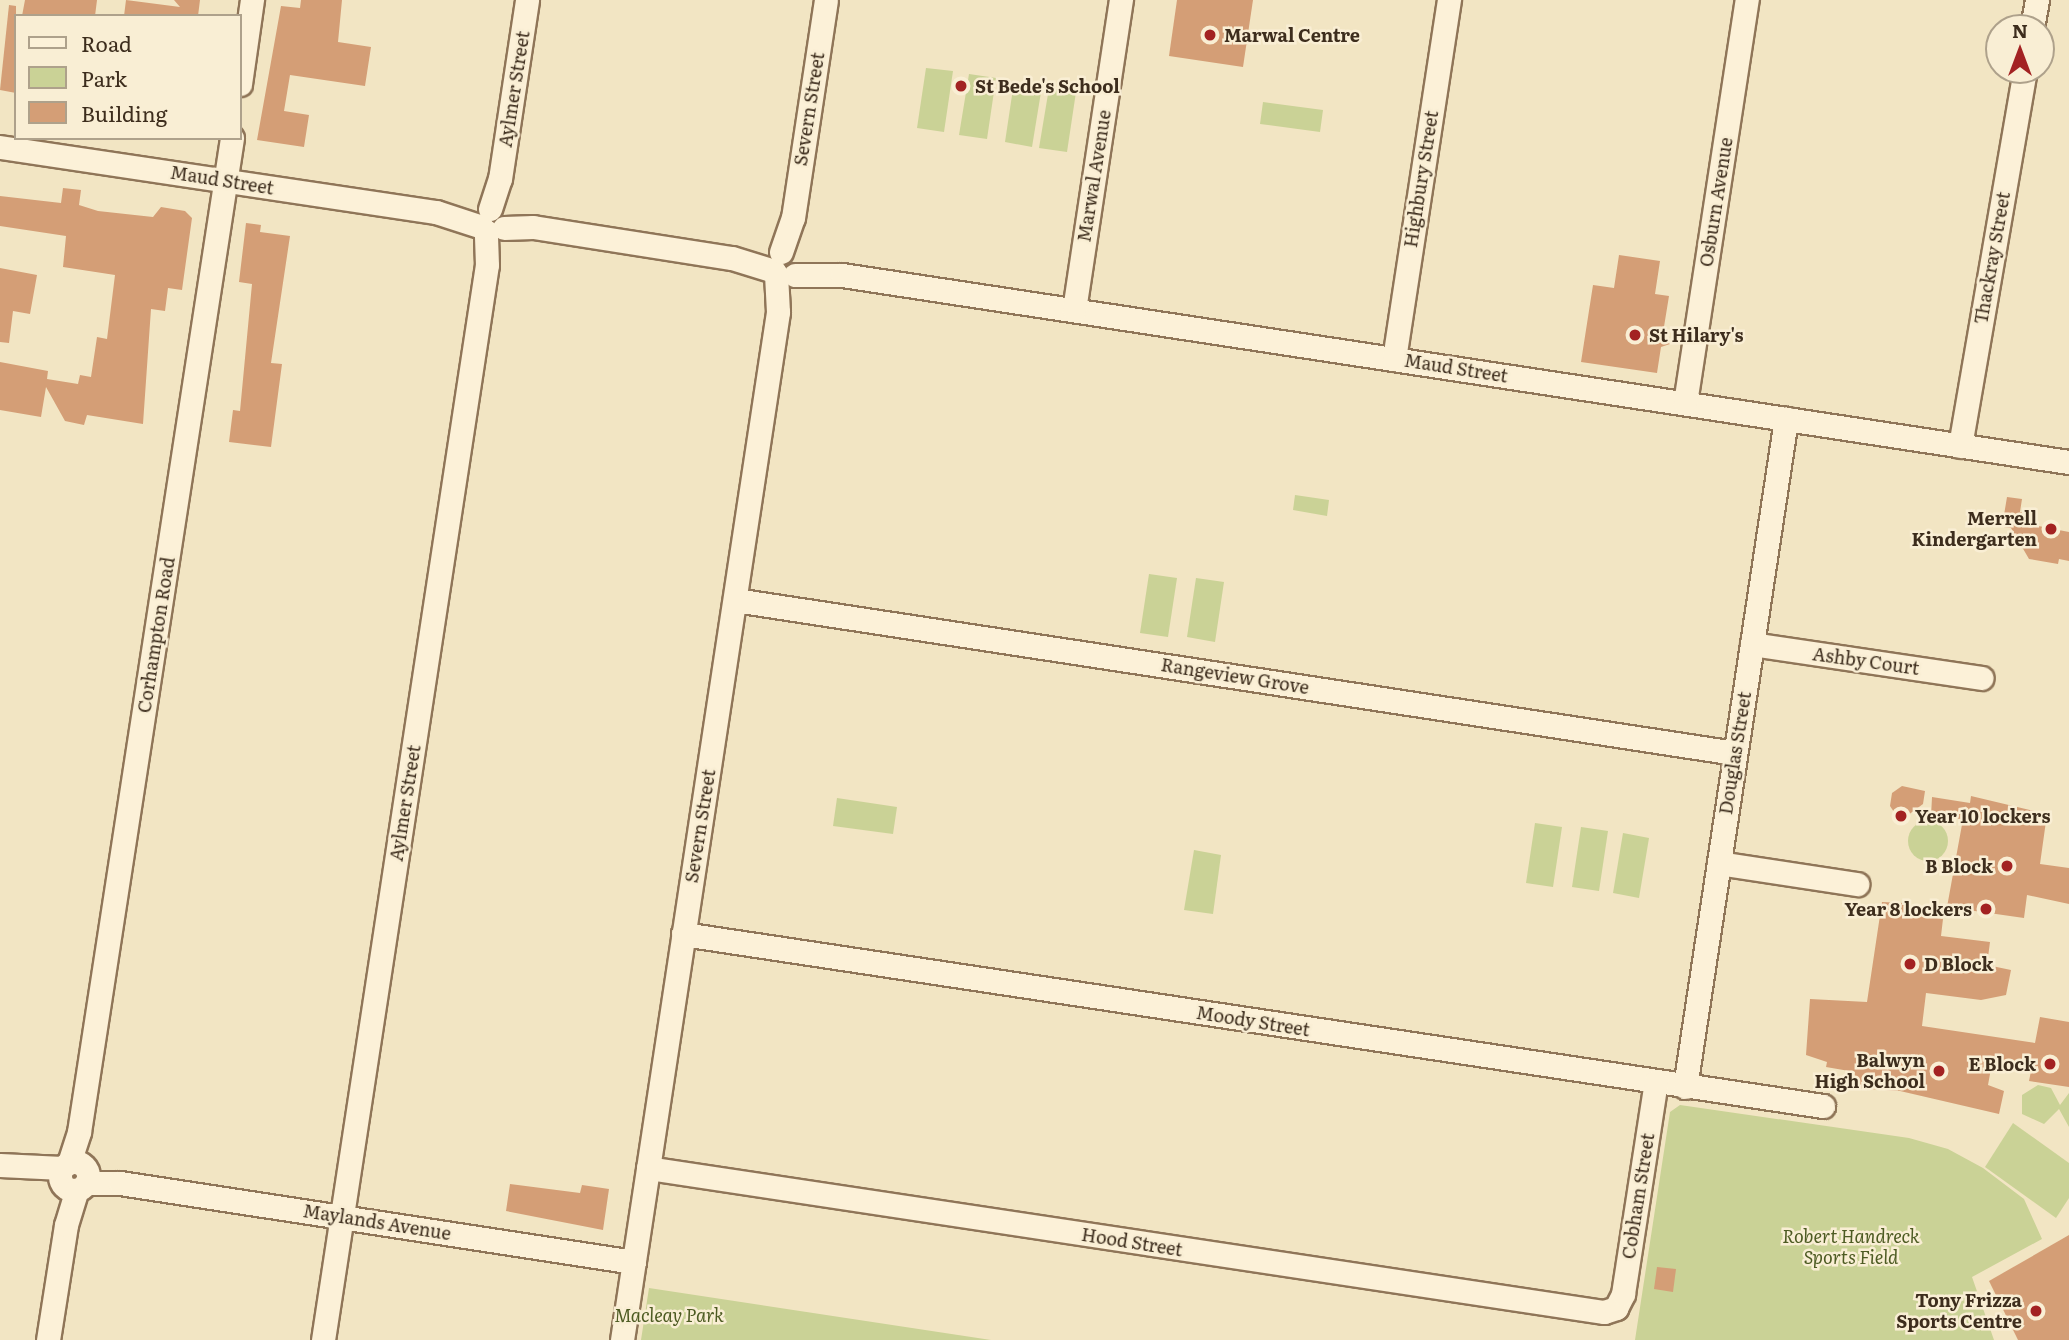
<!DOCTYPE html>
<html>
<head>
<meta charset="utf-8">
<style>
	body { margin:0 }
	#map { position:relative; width:2069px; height:1340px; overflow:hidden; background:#f2e5c3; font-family:Literata,serif }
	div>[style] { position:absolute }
	.green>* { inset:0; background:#cad296 }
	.round { border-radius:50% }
	.building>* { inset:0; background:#d49e76 }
	.roads { filter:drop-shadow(2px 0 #8f7558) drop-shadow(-2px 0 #8f7558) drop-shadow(0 2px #8f7558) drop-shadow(0 -2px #8f7558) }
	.minor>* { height:23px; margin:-11.5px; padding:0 11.5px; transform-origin:11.5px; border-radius:11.5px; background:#fcf1d8 }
	.minor>.ring { margin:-11.5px; padding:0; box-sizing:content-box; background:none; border:23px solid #fcf1d8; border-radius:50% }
	.dots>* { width:19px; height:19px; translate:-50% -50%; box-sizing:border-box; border:4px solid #f9eed4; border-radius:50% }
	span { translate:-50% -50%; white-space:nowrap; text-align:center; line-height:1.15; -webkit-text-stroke:5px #f9eed4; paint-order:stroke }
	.poi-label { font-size:18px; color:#3d2d1d; font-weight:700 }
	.left { translate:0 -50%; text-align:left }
	.right { translate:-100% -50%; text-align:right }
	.street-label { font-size:18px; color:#3d2d1d }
	.park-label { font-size:18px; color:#4d5b22; font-style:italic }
	.legend { position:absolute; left:14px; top:14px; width:228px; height:126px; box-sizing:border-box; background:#f9eed4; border:2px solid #aea18b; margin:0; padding:9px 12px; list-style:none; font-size:21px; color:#3d2d1d }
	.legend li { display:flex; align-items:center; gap:14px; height:35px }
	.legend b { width:35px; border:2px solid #aea18b }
	.north { position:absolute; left:1985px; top:14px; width:70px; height:70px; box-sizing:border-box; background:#f9eed4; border:2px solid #aea18b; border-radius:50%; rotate:0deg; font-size:19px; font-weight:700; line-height:28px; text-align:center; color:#3d2d1d }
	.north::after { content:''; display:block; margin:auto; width:24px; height:32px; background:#a32222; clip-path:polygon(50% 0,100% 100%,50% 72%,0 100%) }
</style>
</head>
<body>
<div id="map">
	<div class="green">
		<i style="clip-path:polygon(926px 68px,953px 71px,944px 132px,917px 128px)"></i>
		<i style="clip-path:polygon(969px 74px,996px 78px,987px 139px,959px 135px)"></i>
		<i style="clip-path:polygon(1014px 82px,1042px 86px,1032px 147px,1005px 142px)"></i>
		<i style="clip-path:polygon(1049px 88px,1076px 92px,1067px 152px,1039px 148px)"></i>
		<i style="clip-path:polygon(1263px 102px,1323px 110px,1320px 132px,1260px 124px)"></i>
		<i style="clip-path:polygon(1295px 495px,1329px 500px,1327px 516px,1293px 510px)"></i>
		<i style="clip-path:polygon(1149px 574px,1177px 578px,1168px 637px,1140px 633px)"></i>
		<i style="clip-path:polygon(1196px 578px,1224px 582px,1215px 642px,1187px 637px)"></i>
		<i style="clip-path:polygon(837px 798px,897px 807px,893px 834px,833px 826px)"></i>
		<i class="round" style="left:1908px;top:821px;width:40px;height:40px"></i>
		<i style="clip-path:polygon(1535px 823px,1562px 827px,1553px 887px,1526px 883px)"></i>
		<i style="clip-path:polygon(1581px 827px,1608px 831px,1599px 891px,1572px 887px)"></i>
		<i style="clip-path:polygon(1623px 833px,1649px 838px,1639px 898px,1613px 893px)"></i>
		<i style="clip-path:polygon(1194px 850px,1221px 855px,1213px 914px,1184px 910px)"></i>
		<i style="clip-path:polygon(2038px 1085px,2051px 1088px,2060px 1105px,2069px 1093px,2069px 1127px,2059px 1109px,2044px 1124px,2022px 1114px,2022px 1095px)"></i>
		<i style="clip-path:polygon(1680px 1105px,1909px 1138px,1948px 1149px,1983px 1168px,2024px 1199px,2042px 1239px,1972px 1277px,1994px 1340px,1635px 1340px,1670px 1112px)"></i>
		<i style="clip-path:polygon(2013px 1123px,2069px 1163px,2069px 1198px,2056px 1218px,1985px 1167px)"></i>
		<i style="clip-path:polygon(649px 1288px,991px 1340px,641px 1340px)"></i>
	</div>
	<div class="building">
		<i style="clip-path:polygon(25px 0,97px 0,95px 16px,22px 16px)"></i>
		<i style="clip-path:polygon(126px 0,180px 7px,174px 0,200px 0,198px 16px,124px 16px)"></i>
		<i style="clip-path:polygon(301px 0,342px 0,338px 42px,371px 47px,365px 86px,290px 75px,284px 111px,309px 115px,304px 147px,257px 140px,281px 6px,300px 8px)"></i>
		<i style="clip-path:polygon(1177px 0,1253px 0,1243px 67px,1169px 56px)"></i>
		<i style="clip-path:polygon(9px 5px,16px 6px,16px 93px,0 90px)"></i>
		<i style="clip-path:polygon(63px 188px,81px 190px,79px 205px,98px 211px,153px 217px,161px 207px,185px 211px,192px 218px,182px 290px,168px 288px,165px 311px,151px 309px,143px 424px,87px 415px,84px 425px,65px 421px,46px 387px,41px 417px,0 410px,0 362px,48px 371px,47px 379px,78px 384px,80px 375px,91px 377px,97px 337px,107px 339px,115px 275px,63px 267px,66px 236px,0 226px,0 196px,61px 203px)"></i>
		<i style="clip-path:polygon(246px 223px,261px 225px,260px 232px,290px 236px,271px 363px,282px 364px,271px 447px,229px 442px,233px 410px,240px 411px,252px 284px,239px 282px)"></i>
		<i style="clip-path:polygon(1619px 255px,1660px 261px,1655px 294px,1669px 296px,1662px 339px,1670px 344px,1661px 347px,1657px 373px,1581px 362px,1593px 285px,1614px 288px)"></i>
		<i style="clip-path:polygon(0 268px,37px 275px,30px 314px,13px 311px,9px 343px,0 342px)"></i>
		<i style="clip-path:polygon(2007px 497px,2022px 499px,2020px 512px,2030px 514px,2028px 524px,2069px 532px,2069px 561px,2059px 559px,2058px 564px,2029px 559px,2011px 528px,2002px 527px)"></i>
		<i style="clip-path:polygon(1902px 786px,1925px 791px,1923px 804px,1900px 821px,1890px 806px,1892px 793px)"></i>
		<i style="clip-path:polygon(1971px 796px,2047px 814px,2040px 864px,2069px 868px,2069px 904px,2027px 895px,2024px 918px,1947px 907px,1963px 819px,1931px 817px,1932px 797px,1970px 803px)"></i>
		<i style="clip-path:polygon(1882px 902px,1904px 903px,1913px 906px,1913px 914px,1943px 919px,1941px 936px,1990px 942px,1987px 965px,2011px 970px,2006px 995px,1981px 1000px,1926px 993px,1922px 1026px,2035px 1043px,2040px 1017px,2069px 1022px,2069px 1087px,2029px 1081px,2032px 1066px,1992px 1063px,1988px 1085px,2004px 1091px,1999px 1114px,1900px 1091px,1854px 1088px,1855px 1072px,1826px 1067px,1827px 1062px,1806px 1055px,1810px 999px,1867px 1002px)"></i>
		<i style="clip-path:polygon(510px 1184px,580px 1193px,582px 1185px,609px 1189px,603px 1230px,506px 1211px)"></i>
		<i style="clip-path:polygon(2069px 1235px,2069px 1340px,2018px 1340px,1989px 1281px)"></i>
		<i style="clip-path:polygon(1657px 1267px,1676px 1269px,1673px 1292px,1654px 1289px)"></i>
	</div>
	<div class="roads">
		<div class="minor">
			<i style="left:2032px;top:28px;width:28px;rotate:-80deg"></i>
			<i style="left:240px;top:84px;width:85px;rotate:-81.9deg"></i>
			<i style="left:0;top:147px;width:441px;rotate:8.5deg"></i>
			<i style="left:436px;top:212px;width:48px;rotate:18.1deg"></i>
			<i style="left:490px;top:209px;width:32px;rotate:-72deg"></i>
			<i style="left:500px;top:179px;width:181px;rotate:-81.4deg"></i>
			<i style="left:504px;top:228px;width:29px;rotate:-2deg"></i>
			<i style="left:533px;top:227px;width:201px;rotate:8.9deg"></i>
			<i style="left:732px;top:258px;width:44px;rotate:17.2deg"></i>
			<i style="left:781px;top:252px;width:36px;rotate:-71deg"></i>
			<i style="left:793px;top:218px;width:220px;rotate:-81.4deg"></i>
			<i style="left:795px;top:275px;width:47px"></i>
			<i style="left:842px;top:275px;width:1241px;rotate:8.67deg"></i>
			<i style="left:1074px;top:310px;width:314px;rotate:-81.4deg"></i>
			<i style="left:1394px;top:359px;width:363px;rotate:-81.3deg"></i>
			<i style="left:1685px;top:403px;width:408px;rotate:-81.3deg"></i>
			<i style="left:1960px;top:446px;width:382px;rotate:-80.2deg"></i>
			<i style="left:735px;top:600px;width:1012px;rotate:8.7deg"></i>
			<i style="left:1752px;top:644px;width:232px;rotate:8.4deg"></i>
			<i style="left:1719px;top:863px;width:140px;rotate:8.7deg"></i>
			<i style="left:683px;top:934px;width:1153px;rotate:8.58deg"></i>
			<i style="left:1685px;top:1087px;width:676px;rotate:-81.4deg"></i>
			<i class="ring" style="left:60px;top:1162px;width:5px;height:5px"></i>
			<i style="left:69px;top:1163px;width:33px;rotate:-72deg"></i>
			<i style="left:79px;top:1132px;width:1006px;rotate:-81.25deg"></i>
			<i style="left:0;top:1165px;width:62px;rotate:2.8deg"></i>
			<i style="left:648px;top:1168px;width:967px;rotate:8.57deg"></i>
			<i style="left:1604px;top:1312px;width:13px;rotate:-18deg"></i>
			<i style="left:1616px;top:1308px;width:16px;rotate:-63deg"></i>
			<i style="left:1623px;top:1294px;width:215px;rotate:-81.2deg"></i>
			<i style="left:86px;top:1183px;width:34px"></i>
			<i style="left:120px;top:1183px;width:520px;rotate:8.74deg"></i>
			<i style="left:48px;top:1340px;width:116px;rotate:-81.1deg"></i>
			<i style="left:66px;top:1225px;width:37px;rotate:-73deg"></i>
			<i style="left:323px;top:1340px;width:1087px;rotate:-81.33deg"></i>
			<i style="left:487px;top:265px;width:34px;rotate:-92deg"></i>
			<i style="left:622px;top:1340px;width:1040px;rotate:-81.37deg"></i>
			<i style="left:778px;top:312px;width:38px;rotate:-93deg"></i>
		</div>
	</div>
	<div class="dots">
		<i style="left:1210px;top:35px;background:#a32222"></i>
		<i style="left:961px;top:86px;background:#a32222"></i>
		<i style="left:1635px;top:335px;background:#a32222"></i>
		<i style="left:2051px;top:529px;background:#a32222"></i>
		<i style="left:1901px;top:816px;background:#a32222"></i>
		<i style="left:2007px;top:866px;background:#a32222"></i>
		<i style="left:1986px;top:909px;background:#a32222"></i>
		<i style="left:1910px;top:964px;background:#a32222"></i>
		<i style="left:2050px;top:1064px;background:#a32222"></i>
		<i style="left:1939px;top:1071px;background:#a32222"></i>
		<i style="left:2036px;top:1311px;background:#a32222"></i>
	</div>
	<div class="poi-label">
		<span class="left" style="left:1224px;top:35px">Marwal Centre</span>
		<span class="left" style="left:975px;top:86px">St Bede's School</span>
		<span class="left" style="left:1649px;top:335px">St Hilary's</span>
		<span class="right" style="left:2037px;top:529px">Merrell<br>Kindergarten</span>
		<span class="left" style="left:1915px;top:816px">Year 10 lockers</span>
		<span class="right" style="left:1993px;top:866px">B Block</span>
		<span class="right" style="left:1972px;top:909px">Year 8 lockers</span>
		<span class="left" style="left:1924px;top:964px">D Block</span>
		<span class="right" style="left:1925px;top:1071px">Balwyn<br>High School</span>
		<span class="right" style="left:2036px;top:1064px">E Block</span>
		<span class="right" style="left:2022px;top:1311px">Tony Frizza<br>Sports Centre</span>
	</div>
	<div class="street-label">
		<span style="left:514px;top:89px;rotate:-81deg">Aylmer Street</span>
		<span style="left:809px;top:109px;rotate:-81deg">Severn Street</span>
		<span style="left:1094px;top:176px;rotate:-81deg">Marwal Avenue</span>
		<span style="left:1421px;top:179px;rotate:-81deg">Highbury Street</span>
		<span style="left:222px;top:180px;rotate:9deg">Maud Street</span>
		<span style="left:1716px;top:202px;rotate:-81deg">Osburn Avenue</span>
		<span style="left:1992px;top:258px;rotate:-80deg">Thackray Street</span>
		<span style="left:1456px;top:368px;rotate:9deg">Maud Street</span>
		<span style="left:156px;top:635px;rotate:-81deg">Corhampton Road</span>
		<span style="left:1866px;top:661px;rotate:8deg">Ashby Court</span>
		<span style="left:1235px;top:676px;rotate:9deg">Rangeview Grove</span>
		<span style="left:1735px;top:753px;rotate:-81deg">Douglas Street</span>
		<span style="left:405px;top:803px;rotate:-81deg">Aylmer Street</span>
		<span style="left:700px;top:826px;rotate:-81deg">Severn Street</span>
		<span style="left:1253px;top:1021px;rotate:9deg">Moody Street</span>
		<span style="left:1638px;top:1196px;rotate:-81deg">Cobham Street</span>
		<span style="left:377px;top:1222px;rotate:9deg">Maylands Avenue</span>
		<span style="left:1132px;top:1242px;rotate:9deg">Hood Street</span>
	</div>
	<div class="park-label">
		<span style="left:1851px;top:1247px">Robert Handreck<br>Sports Field</span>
		<span style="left:669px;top:1315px">Macleay Park</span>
	</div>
	<ul class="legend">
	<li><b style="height:9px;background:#fcf1d8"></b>Road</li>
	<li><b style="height:19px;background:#cad296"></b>Park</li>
	<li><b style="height:19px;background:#d49e76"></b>Building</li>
	</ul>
	<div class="north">N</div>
</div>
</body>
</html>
